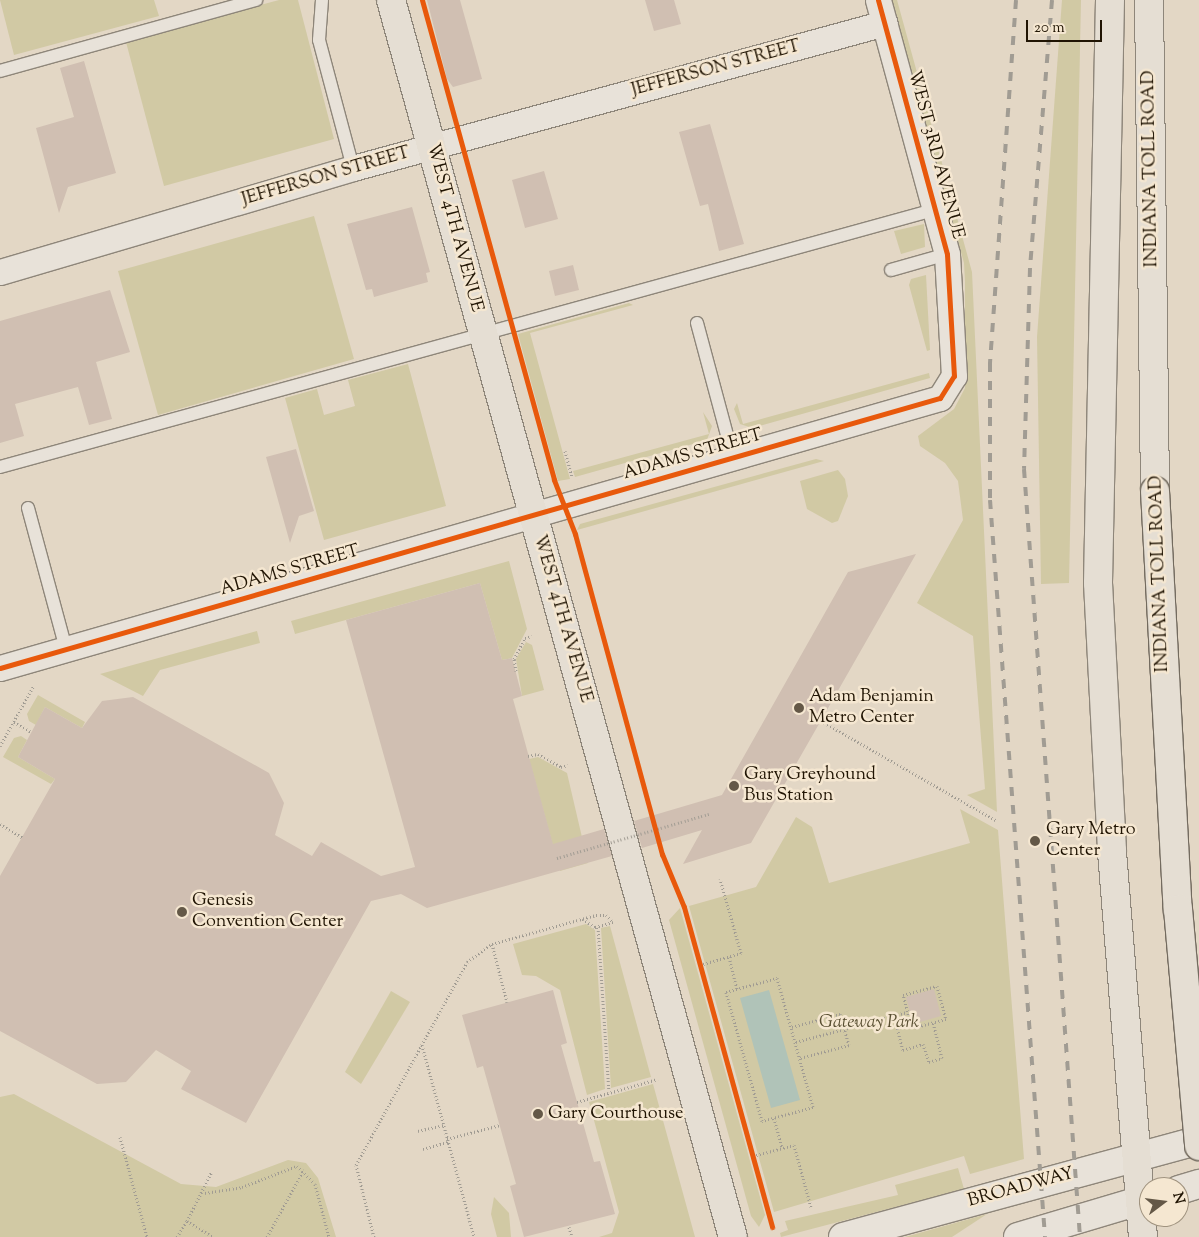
<!DOCTYPE html>
<html>
<head>
<meta charset="utf-8">
<style>
	body { margin:0 }
	#map { position:relative; width:1199px; height:1237px; overflow:hidden; background:#e3d7c5; font-family:"Sorts Mill Goudy",serif }
	div>[style] { position:absolute }
	.green>* { inset:0; background:#d1c9a4 }
	.water>* { inset:0; background:#b0c3b8 }
	.building>* { inset:0; background:#d0bfb2 }
	.path>* { height:3px; margin-top:-1.5px; transform-origin:0; background:repeating-linear-gradient(90deg,#a19c93 0 1px,transparent 0 3.5px) }
	.roads { filter:drop-shadow(1px 0 #8e867a) drop-shadow(-1px 0 #8e867a) drop-shadow(0 1px #8e867a) drop-shadow(0 -1px #8e867a) }
	.lane>* { height:12px; margin:-6px; padding:0 6px; transform-origin:6px; border-radius:6px; background:#e8e2d9 }
	.street>* { height:25px; margin:-12.5px; padding:0 12.5px; transform-origin:12.5px; border-radius:12.5px; background:#e8e2d9 }
	.secondary>* { height:28px; margin:-14px; padding:0 14px; transform-origin:14px; border-radius:14px; background:#e8e2d9 }
	.primary>* { height:28px; margin:-14px; padding:0 14px; transform-origin:14px; border-radius:14px; background:#e5ded3 }
	.highway>* { height:28px; margin:-14px; padding:0 14px; transform-origin:14px; border-radius:14px; background:#e5ded3 }
	.rail>* { height:4px; margin-top:-2px; transform-origin:0; background:repeating-linear-gradient(90deg,#a19c93 0 9px,transparent 0 18px) }
	.path-bridge>* { height:3px; margin-top:-1.5px; transform-origin:0; background:repeating-linear-gradient(90deg,#a19c93 0 1px,transparent 0 3.5px) }
	.bridges { filter:drop-shadow(1px 0 #736b5f) drop-shadow(-1px 0 #736b5f) drop-shadow(0 1px #736b5f) drop-shadow(0 -1px #736b5f) }
	.highway-bridge>* { height:28px; margin:-14px; padding:0 14px; transform-origin:14px; border-radius:14px; background:#e5ded3 }
	.cycleway>* { height:5px; margin:-2.5px; padding:0 2.5px; transform-origin:2.5px; border-radius:2.5px; background:#e8590c }
	.dots>* { width:14px; height:14px; translate:-50% -50%; box-sizing:border-box; border:2px solid #f5e7d1; border-radius:50% }
	span { translate:-50% -50%; white-space:nowrap; text-align:center; line-height:1.15; -webkit-text-stroke:5px #f5e7d1; paint-order:stroke }
	.street-label { font-size:18px; color:#201403 }
	.poi-label { font-size:18px; color:#201403 }
	.left { translate:0 -50%; text-align:left }
	.park-label { font-size:18px; color:#594f32; font-style:italic }
	.north { position:absolute; left:1139px; top:1177px; width:50px; height:50px; box-sizing:border-box; background:#f5e7d1; border:1px solid #a0937f; border-radius:50%; rotate:75deg; font-size:14px; font-weight:700; line-height:20px; text-align:center; color:#201403 }
	.north::after { content:''; display:block; margin:auto; width:18px; height:22px; background:#645847; clip-path:polygon(50% 0,100% 100%,50% 72%,0 100%) }
	.scale { position:absolute; left:1026px; top:20px; width:76px; height:22px; box-sizing:border-box; border:2px solid #201403; border-top:0; padding-left:6px; font-size:15px; line-height:18px; white-space:nowrap; color:#201403; -webkit-text-stroke:4px #f5e7d1; paint-order:stroke }
</style>
</head>
<body>
<div id="map">
	<div class="green">
		<i style="clip-path:polygon(0 0,154px 0,159px 16px,14px 55px)"></i>
		<i style="clip-path:polygon(279px 0,298px 0,334px 139px,164px 186px,126px 42px)"></i>
		<i style="clip-path:polygon(891px 0,897px 0,972px 272px,997px 812px,967px 795px,985px 789px,973px 636px,917px 603px,963px 520px,958px 481px,945px 463px,920px 446px,918px 436px,954px 409px,965px 388px,965px 282px,964px 263px)"></i>
		<i style="clip-path:polygon(1062px 0,1081px 0,1069px 583px,1041px 584px,1037px 337px)"></i>
		<i style="clip-path:polygon(314px 216px,354px 359px,158px 415px,118px 271px)"></i>
		<i style="clip-path:polygon(924px 224px,925px 247px,901px 254px,894px 231px)"></i>
		<i style="clip-path:polygon(926px 275px,930px 350px,927px 351px,909px 285px,911px 279px)"></i>
		<i style="clip-path:polygon(629px 303px,633px 305px,530px 333px,570px 479px,558px 481px,518px 334px)"></i>
		<i style="clip-path:polygon(408px 364px,446px 506px,324px 540px,285px 398px,317px 389px,324px 415px,355px 406px,348px 380px)"></i>
		<i style="clip-path:polygon(929px 373px,930px 378px,752px 428px,740px 424px,734px 409px,737px 403px,743px 424px)"></i>
		<i style="clip-path:polygon(703px 412px,712px 426px,707px 440px,575px 477px,573px 471px,709px 434px)"></i>
		<i style="clip-path:polygon(816px 459px,824px 461px,577px 530px,580px 524px)"></i>
		<i style="clip-path:polygon(838px 470px,845px 479px,848px 496px,838px 521px,832px 523px,807px 509px,800px 481px)"></i>
		<i style="clip-path:polygon(509px 561px,527px 629px,512px 658px,502px 660px,480px 583px,295px 634px,293px 627px,291px 621px)"></i>
		<i style="clip-path:polygon(257px 631px,260px 643px,160px 670px,143px 696px,100px 674px)"></i>
		<i style="clip-path:polygon(526px 642px,532px 645px,544px 690px,522px 696px,516px 659px)"></i>
		<i style="clip-path:polygon(38px 695px,85px 722px,82px 728px,45px 707px,36px 725px,29px 721px,27px 714px)"></i>
		<i style="clip-path:polygon(21px 736px,27px 740px,18px 757px,55px 779px,51px 784px,3px 757px,14px 738px)"></i>
		<i style="clip-path:polygon(538px 757px,567px 773px,588px 863px,560px 871px,529px 759px)"></i>
		<i style="clip-path:polygon(960px 809px,998px 830px,1024px 1159px,970px 1174px,964px 1156px,774px 1212px,689px 906px,756px 887px,796px 817px,812px 827px,829px 883px,970px 843px)"></i>
		<i style="clip-path:polygon(680px 908px,765px 1215px,759px 1227px,751px 1216px,669px 920px)"></i>
		<i style="clip-path:polygon(586px 924px,595px 930px,605px 1089px,587px 1095px,560px 990px,536px 976px,522px 975px,513px 944px)"></i>
		<i style="clip-path:polygon(610px 926px,651px 1077px,611px 1088px,601px 928px)"></i>
		<i style="clip-path:polygon(391px 991px,410px 1002px,361px 1084px,345px 1072px)"></i>
		<i style="clip-path:polygon(653px 1084px,695px 1237px,599px 1237px,612px 1233px,619px 1212px,589px 1102px)"></i>
		<i style="clip-path:polygon(14px 1094px,181px 1184px,216px 1187px,288px 1160px,306px 1163px,318px 1178px,336px 1237px,0 1237px,0 1097px)"></i>
		<i style="clip-path:polygon(958px 1168px,964px 1189px,781px 1237px,780px 1233px,788px 1230px,785px 1221px,898px 1195px,895px 1185px)"></i>
		<i style="clip-path:polygon(494px 1197px,509px 1213px,511px 1237px,497px 1237px,491px 1214px)"></i>
		<i style="clip-path:polygon(987px 1214px,952px 1237px,905px 1237px)"></i>
	</div>
	<div class="water">
		<i style="clip-path:polygon(769px 990px,800px 1100px,771px 1108px,740px 998px)"></i>
	</div>
	<div class="building">
		<i style="clip-path:polygon(427px 0,460px 0,482px 79px,453px 87px,447px 79px)"></i>
		<i style="clip-path:polygon(645px 0,674px 0,681px 24px,654px 31px)"></i>
		<i style="clip-path:polygon(84px 61px,116px 173px,68px 187px,59px 213px,36px 128px,74px 117px,60px 68px)"></i>
		<i style="clip-path:polygon(710px 124px,744px 244px,719px 251px,708px 204px,700px 206px,679px 132px)"></i>
		<i style="clip-path:polygon(544px 171px,558px 219px,525px 228px,512px 180px)"></i>
		<i style="clip-path:polygon(412px 207px,430px 272px,426px 273px,428px 282px,374px 297px,372px 289px,366px 290px,347px 224px)"></i>
		<i style="clip-path:polygon(573px 265px,579px 290px,555px 296px,549px 271px)"></i>
		<i style="clip-path:polygon(110px 290px,130px 352px,96px 362px,112px 419px,89px 425px,78px 387px,15px 404px,24px 436px,0 443px,0 321px)"></i>
		<i style="clip-path:polygon(296px 449px,314px 511px,299px 516px,290px 543px,266px 457px)"></i>
		<i style="clip-path:polygon(916px 554px,751px 843px,683px 864px,702px 830px,642px 848px,634px 821px,722px 795px,848px 572px)"></i>
		<i style="clip-path:polygon(480px 583px,502px 660px,512px 658px,522px 696px,513px 699px,553px 844px,604px 829px,612px 856px,427px 908px,401px 894px,371px 901px,246px 1123px,181px 1089px,191px 1071px,156px 1050px,126px 1082px,97px 1084px,0 1031px,0 876px,55px 779px,18px 757px,45px 707px,82px 728px,102px 701px,133px 697px,269px 773px,284px 803px,275px 835px,312px 856px,321px 842px,381px 876px,415px 867px,346px 620px)"></i>
		<i style="clip-path:polygon(934px 989px,941px 1016px,913px 1024px,906px 997px)"></i>
		<i style="clip-path:polygon(553px 990px,567px 1043px,561px 1045px,594px 1162px,600px 1161px,615px 1214px,524px 1237px,510px 1186px,516px 1184px,483px 1066px,477px 1068px,462px 1015px)"></i>
	</div>
	<div class="path">
		<i style="left:565px;top:451px;width:27px;rotate:75deg"></i>
		<i style="left:516px;top:671px;width:12px;rotate:-99deg"></i>
		<i style="left:514px;top:659px;width:24px;rotate:-62deg"></i>
		<i style="left:525px;top:638px;width:7px;rotate:-16deg"></i>
		<i style="left:821px;top:721px;width:202px;rotate:29.6deg"></i>
		<i style="left:14px;top:722px;width:20px;rotate:30deg"></i>
		<i style="left:0;top:746px;width:68px;rotate:-60.8deg"></i>
		<i style="left:528px;top:756px;width:10px;rotate:-11deg"></i>
		<i style="left:538px;top:754px;width:26px;rotate:29deg"></i>
		<i style="left:561px;top:767px;width:7px;rotate:-16deg"></i>
		<i style="left:0;top:824px;width:26px;rotate:31deg"></i>
		<i style="left:598px;top:927px;width:165px;rotate:86.2deg"></i>
		<i style="left:492px;top:944px;width:60px;rotate:75.5deg"></i>
		<i style="left:729px;top:957px;width:33px;rotate:76deg"></i>
		<i style="left:700px;top:965px;width:43px;rotate:-16.3deg"></i>
		<i style="left:741px;top:953px;width:77px;rotate:-105.8deg"></i>
		<i style="left:777px;top:978px;width:134px;rotate:74.4deg"></i>
		<i style="left:813px;top:1107px;width:53px;rotate:164.6deg"></i>
		<i style="left:762px;top:1121px;width:134px;rotate:-105.6deg"></i>
		<i style="left:726px;top:992px;width:53px;rotate:-15.4deg"></i>
		<i style="left:937px;top:986px;width:34px;rotate:75deg"></i>
		<i style="left:946px;top:1019px;width:35px;rotate:165deg"></i>
		<i style="left:912px;top:1028px;width:34px;rotate:-105deg"></i>
		<i style="left:903px;top:995px;width:35px;rotate:-15deg"></i>
		<i style="left:894px;top:1015px;width:36px;rotate:76deg"></i>
		<i style="left:903px;top:1050px;width:21px;rotate:-17deg"></i>
		<i style="left:923px;top:1044px;width:19px;rotate:72deg"></i>
		<i style="left:929px;top:1062px;width:14px;rotate:-17deg"></i>
		<i style="left:942px;top:1058px;width:36px;rotate:-104deg"></i>
		<i style="left:792px;top:1027px;width:50px;rotate:-15.2deg"></i>
		<i style="left:840px;top:1014px;width:32px;rotate:74deg"></i>
		<i style="left:849px;top:1045px;width:51px;rotate:165.1deg"></i>
		<i style="left:796px;top:1042px;width:115px;rotate:-15.1deg"></i>
		<i style="left:422px;top:1045px;width:199px;rotate:74.8deg"></i>
		<i style="left:577px;top:1102px;width:84px;rotate:-15.9deg"></i>
		<i style="left:774px;top:1118px;width:31px;rotate:75deg"></i>
		<i style="left:418px;top:1131px;width:26px;rotate:-13deg"></i>
		<i style="left:120px;top:1137px;width:104px;rotate:74.9deg"></i>
		<i style="left:447px;top:1139px;width:55px;rotate:-14.8deg"></i>
		<i style="left:423px;top:1149px;width:26px;rotate:-16deg"></i>
		<i style="left:753px;top:1156px;width:42px;rotate:-15deg"></i>
		<i style="left:794px;top:1145px;width:64px;rotate:74.7deg"></i>
		<i style="left:205px;top:1193px;width:37px;rotate:-9deg"></i>
		<i style="left:242px;top:1187px;width:59px;rotate:-20.9deg"></i>
		<i style="left:297px;top:1166px;width:25px;rotate:45deg"></i>
		<i style="left:315px;top:1184px;width:55px;rotate:75.2deg"></i>
		<i style="left:187px;top:1221px;width:54px;rotate:-63.4deg"></i>
		<i style="left:569px;top:1227px;width:10px;rotate:73deg"></i>
		<i style="left:177px;top:1237px;width:19px;rotate:-58deg"></i>
		<i style="left:187px;top:1221px;width:31px;rotate:31deg"></i>
		<i style="left:267px;top:1237px;width:77px;rotate:-61.4deg"></i>
		<i style="left:374px;top:1237px;width:74px;rotate:-104deg"></i>
		<i style="left:356px;top:1165px;width:231px;rotate:-61.3deg"></i>
		<i style="left:467px;top:962px;width:31px;rotate:-36deg"></i>
		<i style="left:492px;top:944px;width:108px;rotate:-15.6deg"></i>
		<i style="left:596px;top:915px;width:10px"></i>
		<i style="left:606px;top:915px;width:10px;rotate:45deg"></i>
		<i style="left:613px;top:922px;width:19px;rotate:164deg"></i>
		<i style="left:595px;top:927px;width:15px;rotate:-148deg"></i>
	</div>
	<div class="roads">
		<div class="lane">
			<i style="left:322px;top:0;width:40px;rotate:94.3deg"></i>
			<i style="left:319px;top:40px;width:132px;rotate:75.1deg"></i>
			<i style="left:0;top:71px;width:266px;rotate:-15.5deg"></i>
			<i style="left:891px;top:270px;width:58px;rotate:-15.9deg"></i>
			<i style="left:697px;top:323px;width:139px;rotate:75deg"></i>
			<i style="left:0;top:467px;width:972px;rotate:-15.39deg"></i>
			<i style="left:28px;top:508px;width:146px;rotate:74.9deg"></i>
		</div>
		<div class="street">
			<i style="left:0;top:272px;width:368px;rotate:-16.4deg"></i>
			<i style="left:353px;top:168px;width:551px;rotate:-15.25deg"></i>
			<i style="left:0;top:668px;width:978px;rotate:-16.03deg"></i>
			<i style="left:940px;top:398px;width:26px;rotate:-58deg"></i>
			<i style="left:954px;top:376px;width:122px;rotate:-93.3deg"></i>
			<i style="left:947px;top:254px;width:263px;rotate:-105.2deg"></i>
		</div>
		<div class="secondary">
			<i style="left:1179px;top:1190px;width:21px;rotate:-17deg"></i>
			<i style="left:843px;top:1237px;width:369px;rotate:-15.2deg"></i>
			<i style="left:1018px;top:1237px;width:137px;rotate:-16.6deg"></i>
		</div>
		<div class="primary">
			<i style="left:391px;top:0;width:1283px;rotate:74.55deg"></i>
		</div>
		<div class="highway">
			<i style="left:1110px;top:0;width:583px;rotate:91.18deg"></i>
			<i style="left:1098px;top:583px;width:269px;rotate:87deg"></i>
			<i style="left:1112px;top:852px;width:386px;rotate:85.4deg"></i>
			<i style="left:1149px;top:0;width:491px;rotate:89.3deg"></i>
		</div>
	</div>
	<div class="rail">
		<i style="left:1016px;top:0;width:364px;rotate:94.1deg"></i>
		<i style="left:990px;top:363px;width:137px;rotate:90deg"></i>
		<i style="left:990px;top:500px;width:739px;rotate:85.73deg"></i>
		<i style="left:1052px;top:0;width:269px;rotate:94.7deg"></i>
		<i style="left:1030px;top:268px;width:201px;rotate:91.7deg"></i>
		<i style="left:1024px;top:469px;width:770px;rotate:85.83deg"></i>
	</div>
	<div class="path-bridge">
		<i style="left:557px;top:858px;width:161px;rotate:-16.2deg"></i>
	</div>
	<div class="bridges">
		<div class="highway-bridge">
			<i style="left:1155px;top:491px;width:419px;rotate:86.9deg"></i>
			<i style="left:1178px;top:909px;width:238px;rotate:84.9deg"></i>
		</div>
	</div>
	<div class="cycleway">
		<i style="left:422px;top:0;width:498px;rotate:74.6deg"></i>
		<i style="left:554px;top:480px;width:58px;rotate:68.7deg"></i>
		<i style="left:575px;top:534px;width:332px;rotate:74.8deg"></i>
		<i style="left:662px;top:854px;width:57px;rotate:67.5deg"></i>
		<i style="left:684px;top:907px;width:332px;rotate:74.6deg"></i>
		<i style="left:0;top:668px;width:978px;rotate:-16.03deg"></i>
		<i style="left:940px;top:398px;width:26px;rotate:-58deg"></i>
		<i style="left:954px;top:376px;width:122px;rotate:-93.3deg"></i>
		<i style="left:947px;top:254px;width:263px;rotate:-105.2deg"></i>
	</div>
	<div class="dots">
		<i style="left:799px;top:708px;background:#645847"></i>
		<i style="left:734px;top:786px;background:#645847"></i>
		<i style="left:1035px;top:841px;background:#645847"></i>
		<i style="left:182px;top:912px;background:#645847"></i>
		<i style="left:538px;top:1114px;background:#645847"></i>
	</div>
	<div class="street-label">
		<span style="left:716px;top:69px;rotate:-15deg">JEFFERSON STREET</span>
		<span style="left:935px;top:155px;rotate:75deg">WEST 3RD AVENUE</span>
		<span style="left:1151px;top:169px;rotate:-91deg">INDIANA TOLL ROAD</span>
		<span style="left:326px;top:177px;rotate:-16deg">JEFFERSON STREET</span>
		<span style="left:454px;top:228px;rotate:75deg">WEST 4TH AVENUE</span>
		<span style="left:693px;top:455px;rotate:-16deg">ADAMS STREET</span>
		<span style="left:290px;top:571px;rotate:-16deg">ADAMS STREET</span>
		<span style="left:1160px;top:574px;rotate:-92deg">INDIANA TOLL ROAD</span>
		<span style="left:562px;top:619px;rotate:74deg">WEST 4TH AVENUE</span>
		<span style="left:1021px;top:1188px;rotate:-15deg">BROADWAY</span>
	</div>
	<div class="poi-label">
		<span class="left" style="left:809px;top:708px">Adam Benjamin<br>Metro Center</span>
		<span class="left" style="left:744px;top:786px">Gary Greyhound<br>Bus Station</span>
		<span class="left" style="left:1046px;top:841px">Gary Metro<br>Center</span>
		<span class="left" style="left:192px;top:912px">Genesis<br>Convention Center</span>
		<span class="left" style="left:548px;top:1114px">Gary Courthouse</span>
	</div>
	<div class="park-label">
		<span style="left:869px;top:1023px">Gateway Park</span>
	</div>
	<div class="north">N</div>
	<div class="scale">20 m</div>
</div>
</body>
</html>
